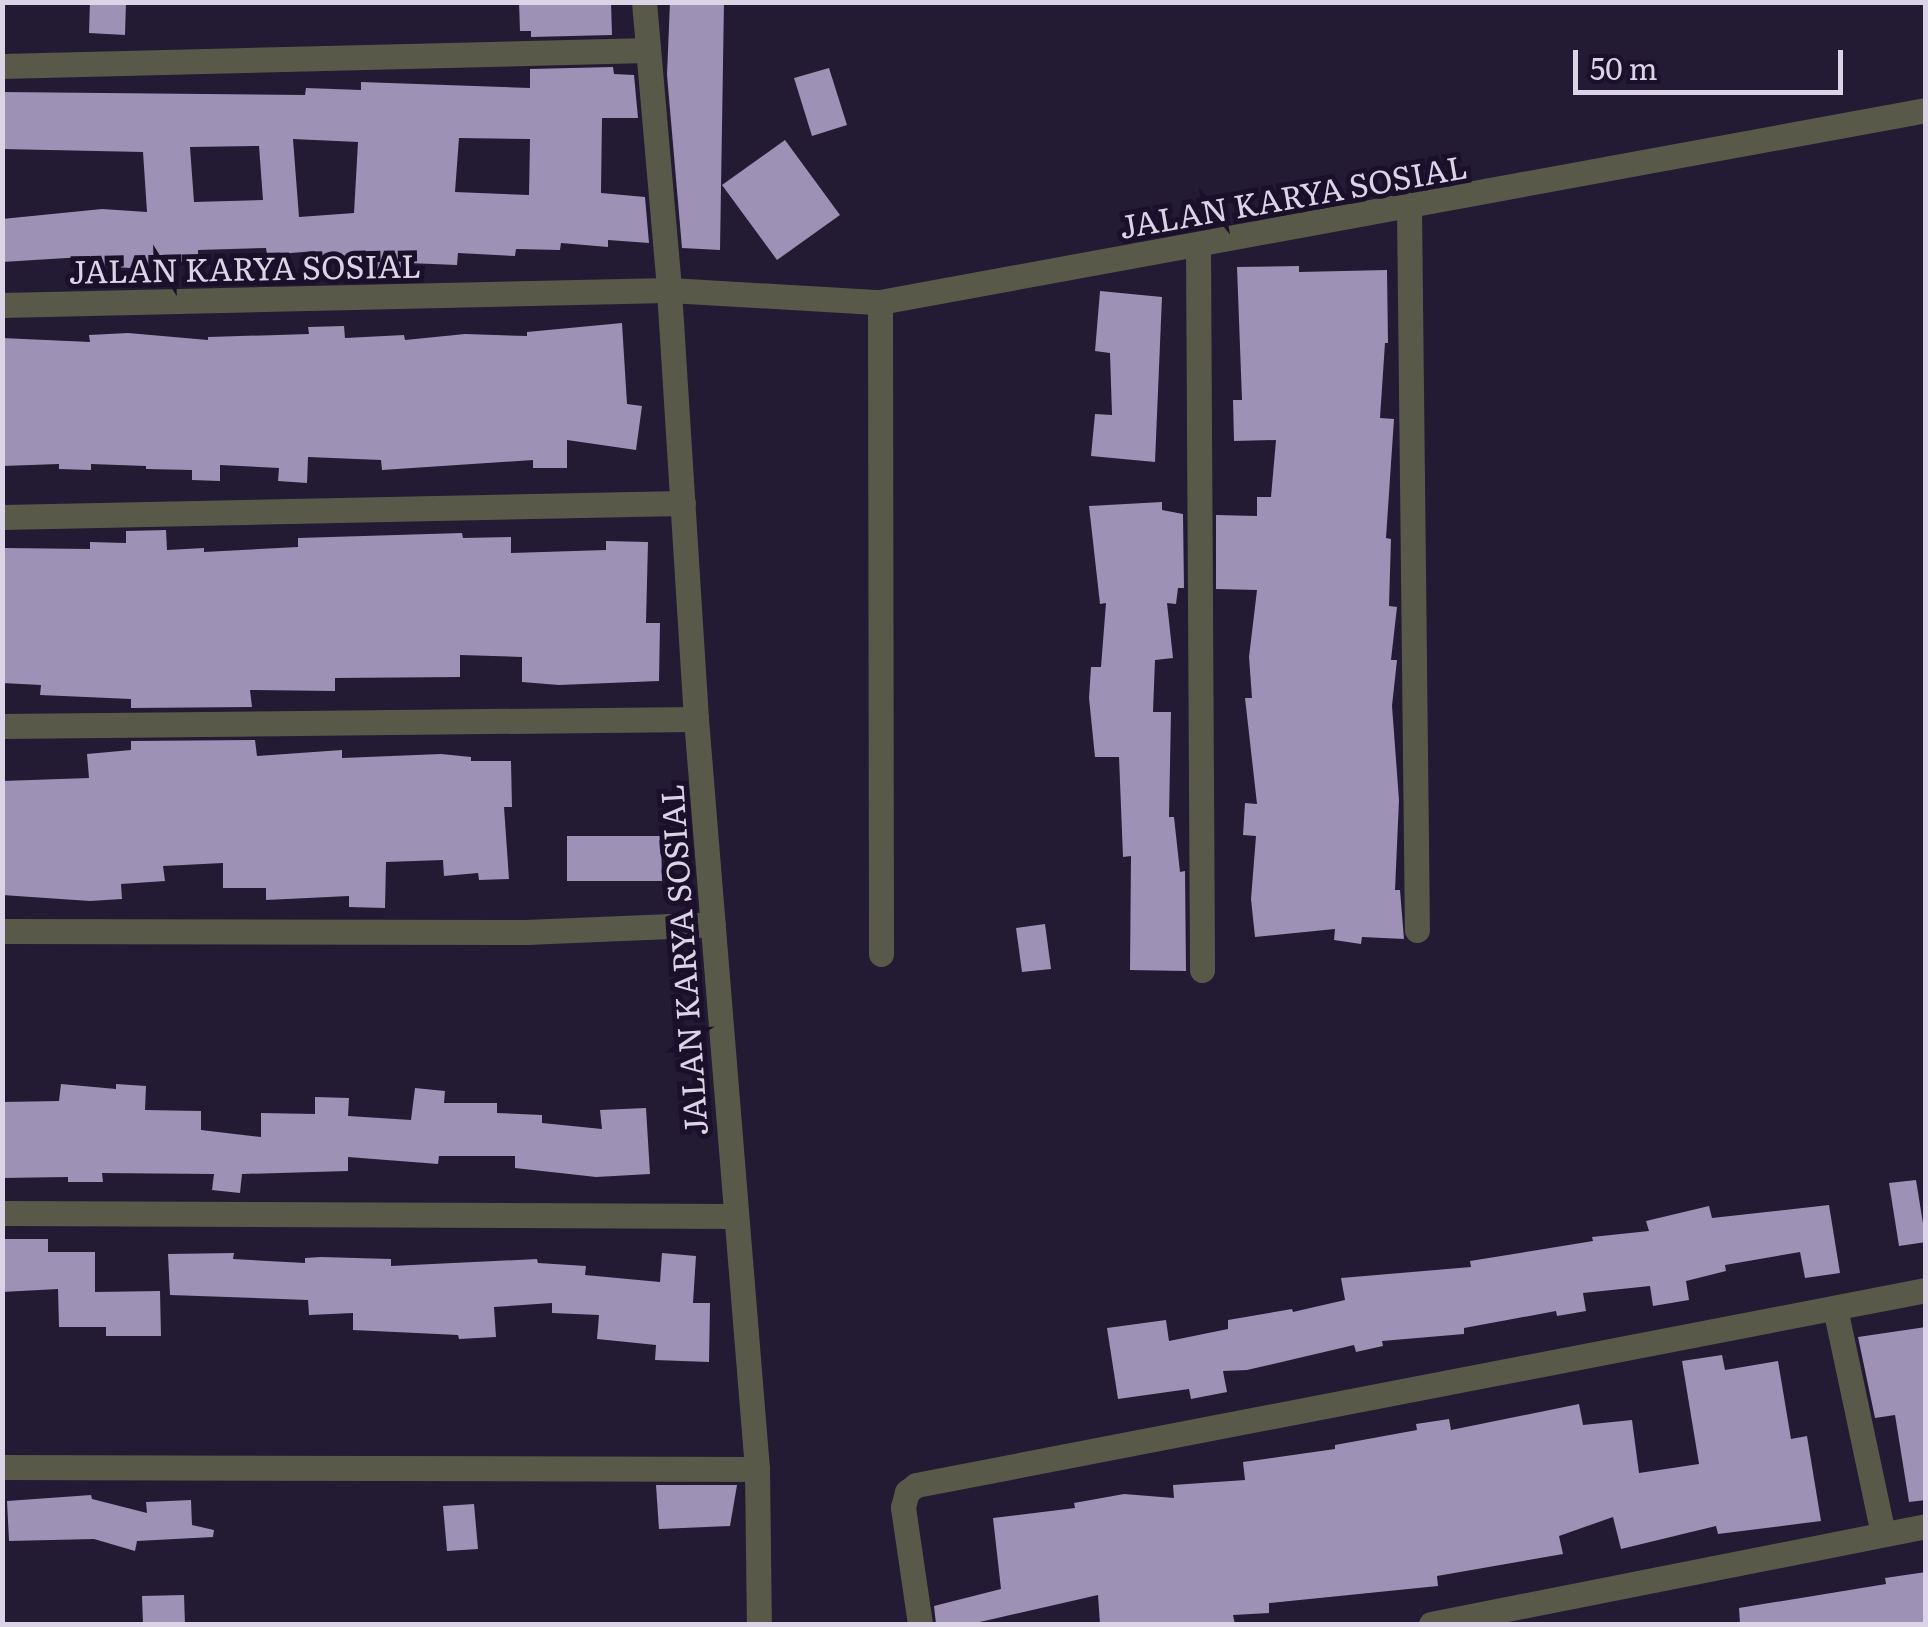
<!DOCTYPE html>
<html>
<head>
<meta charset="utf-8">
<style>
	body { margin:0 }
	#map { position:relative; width:1928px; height:1627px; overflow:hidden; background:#231a33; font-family:Literata,serif }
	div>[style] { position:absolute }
	.building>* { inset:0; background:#9d91b5 }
	.street>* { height:25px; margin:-12.5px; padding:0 12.5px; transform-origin:12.5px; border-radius:12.5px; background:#59594a }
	span { translate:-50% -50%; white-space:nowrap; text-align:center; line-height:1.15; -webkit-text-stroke:10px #1a1029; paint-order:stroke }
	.street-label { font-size:32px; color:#dad4e6 }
	.frame { position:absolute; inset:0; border:5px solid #dad4e6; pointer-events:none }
	.scale { position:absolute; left:1573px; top:50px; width:270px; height:45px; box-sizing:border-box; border:5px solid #dad4e6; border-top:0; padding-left:12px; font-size:30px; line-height:35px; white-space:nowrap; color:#dad4e6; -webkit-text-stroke:8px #1a1029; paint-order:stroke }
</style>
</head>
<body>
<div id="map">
	<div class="building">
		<i style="clip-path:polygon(90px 2px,126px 2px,125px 35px,89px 33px)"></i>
		<i style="clip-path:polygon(519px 2px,611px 2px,612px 35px,531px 37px,531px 31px,520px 31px)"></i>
		<i style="clip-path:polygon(670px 2px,724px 2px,720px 250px,682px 248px,667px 75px)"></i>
		<i style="clip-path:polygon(evenodd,613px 67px,614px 74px,634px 75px,638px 118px,602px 118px,601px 193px,645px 197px,649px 243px,608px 240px,608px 247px,561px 243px,560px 250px,516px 249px,515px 256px,458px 253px,457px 265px,408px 263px,409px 276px,369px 277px,368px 256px,316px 260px,315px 251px,267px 255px,266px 248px,198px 250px,198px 260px,130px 268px,98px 266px,99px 256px,2px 262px,2px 219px,102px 209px,147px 212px,143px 152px,2px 149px,2px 92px,305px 95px,306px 88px,361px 90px,361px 82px,530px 88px,530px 69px,613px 67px,459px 138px,530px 139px,529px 195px,455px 192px,459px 138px,613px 67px,293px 139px,358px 142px,354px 213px,299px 217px,293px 139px,613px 67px,259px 146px,263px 200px,194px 202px,190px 147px,259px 146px)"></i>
		<i style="clip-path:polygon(829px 68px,847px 125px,812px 136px,794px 78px)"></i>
		<i style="clip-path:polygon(785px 140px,840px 215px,777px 260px,722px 185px)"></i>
		<i style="clip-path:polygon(1299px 266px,1299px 272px,1387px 270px,1388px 343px,1385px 343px,1380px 418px,1394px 419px,1386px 538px,1391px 539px,1389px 606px,1397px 607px,1391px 660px,1397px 660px,1392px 706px,1399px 800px,1395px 890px,1400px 890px,1404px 939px,1362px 937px,1361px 944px,1334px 940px,1335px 929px,1255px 937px,1251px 899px,1256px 836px,1243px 835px,1245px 803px,1257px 804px,1245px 698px,1252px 698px,1249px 657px,1257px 590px,1216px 589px,1216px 515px,1257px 516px,1257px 497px,1271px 497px,1276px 440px,1234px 441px,1233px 400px,1242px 400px,1237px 267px)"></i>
		<i style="clip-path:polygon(1100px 291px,1162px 297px,1155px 462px,1091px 456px,1095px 414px,1112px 415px,1110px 353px,1095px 351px)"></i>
		<i style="clip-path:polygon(622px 323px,627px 404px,642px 406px,636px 450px,567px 440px,567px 468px,533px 468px,533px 460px,382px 470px,381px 460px,308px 457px,307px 483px,278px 481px,279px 468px,220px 465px,220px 481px,192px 480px,192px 470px,146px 469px,146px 466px,91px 464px,91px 470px,59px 469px,59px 464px,2px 466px,2px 338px,90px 342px,89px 335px,128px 333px,208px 340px,208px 337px,309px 334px,308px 327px,344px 326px,345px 338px,404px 335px,405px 340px,465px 334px,527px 336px,527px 332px)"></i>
		<i style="clip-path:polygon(1162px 502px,1162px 510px,1183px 514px,1184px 588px,1178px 588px,1176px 604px,1167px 603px,1173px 658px,1155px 660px,1153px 712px,1171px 712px,1169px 817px,1174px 817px,1180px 872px,1185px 871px,1186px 971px,1130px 970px,1131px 856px,1123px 857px,1119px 757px,1095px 757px,1089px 698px,1091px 667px,1101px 667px,1106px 603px,1100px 604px,1089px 506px)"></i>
		<i style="clip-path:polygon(166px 530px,167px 550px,204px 548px,204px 552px,298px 547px,298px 538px,462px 533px,463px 538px,511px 537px,511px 553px,606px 550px,606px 541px,648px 542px,646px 623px,660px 623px,659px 681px,559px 685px,522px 682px,522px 657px,460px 655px,460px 677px,335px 678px,335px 691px,250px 690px,252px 707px,131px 708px,131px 699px,40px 695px,41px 685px,2px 683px,5px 548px,90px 549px,90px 542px,126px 543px,126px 531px)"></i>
		<i style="clip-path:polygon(255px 740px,257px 756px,342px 750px,342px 758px,441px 754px,471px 757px,471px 761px,511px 761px,512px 807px,504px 807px,509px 879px,479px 880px,478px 873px,444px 876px,443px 860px,386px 862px,385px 908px,349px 907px,349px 896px,266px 900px,266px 888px,223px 888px,223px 863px,163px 866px,165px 881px,121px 884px,122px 899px,90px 901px,2px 895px,2px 781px,89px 778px,87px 754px,131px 750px,131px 741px)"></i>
		<i style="clip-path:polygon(567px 836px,661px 836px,662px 881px,567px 881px)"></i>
		<i style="clip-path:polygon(1045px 924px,1051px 969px,1022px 972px,1016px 928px)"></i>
		<i style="clip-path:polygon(61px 1084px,116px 1089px,116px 1084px,146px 1086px,145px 1110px,201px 1111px,201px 1130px,261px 1137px,261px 1113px,315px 1114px,315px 1097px,349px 1098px,348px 1116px,411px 1120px,415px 1088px,445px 1091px,444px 1103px,497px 1103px,497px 1113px,542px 1115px,542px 1123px,602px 1129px,600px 1110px,646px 1108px,650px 1174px,596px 1177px,515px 1168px,515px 1156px,439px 1156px,438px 1164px,348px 1157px,348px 1171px,242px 1174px,240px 1193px,212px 1190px,214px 1174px,102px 1173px,103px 1182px,68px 1182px,68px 1177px,2px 1178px,2px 1102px,59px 1101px)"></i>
		<i style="clip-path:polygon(1916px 1180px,1926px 1242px,1899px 1246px,1889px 1183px)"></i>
		<i style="clip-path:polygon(1829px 1205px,1840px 1273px,1805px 1278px,1800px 1252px,1725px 1265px,1726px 1271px,1686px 1281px,1689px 1300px,1653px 1306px,1650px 1286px,1583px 1293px,1586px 1311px,1557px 1316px,1556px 1311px,1464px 1328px,1464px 1334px,1382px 1341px,1383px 1346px,1356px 1352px,1354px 1345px,1247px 1370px,1223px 1371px,1227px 1392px,1191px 1399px,1189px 1389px,1118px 1399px,1107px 1328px,1166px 1320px,1169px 1341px,1228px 1329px,1228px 1320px,1292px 1309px,1293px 1312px,1345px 1300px,1341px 1278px,1471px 1267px,1470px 1261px,1593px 1241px,1592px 1237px,1649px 1231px,1646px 1221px,1709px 1206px,1712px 1218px)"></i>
		<i style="clip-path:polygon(2px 1239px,48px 1239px,48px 1252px,95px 1252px,95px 1292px,160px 1291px,161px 1336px,106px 1336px,106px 1327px,59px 1327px,58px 1289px,2px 1292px)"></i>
		<i style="clip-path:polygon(234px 1253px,233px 1259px,305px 1263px,305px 1258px,321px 1257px,391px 1259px,391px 1266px,537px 1259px,538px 1263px,586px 1266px,585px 1275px,660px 1282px,662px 1253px,696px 1256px,693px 1303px,710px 1303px,709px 1362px,655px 1360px,656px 1345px,597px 1339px,599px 1315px,552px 1313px,552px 1303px,494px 1307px,496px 1337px,459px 1339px,458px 1335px,353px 1330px,353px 1313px,309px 1315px,308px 1300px,170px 1295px,168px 1254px)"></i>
		<i style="clip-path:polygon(1926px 1327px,1926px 1500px,1909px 1502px,1895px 1415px,1875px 1418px,1858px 1337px)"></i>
		<i style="clip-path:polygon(1722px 1355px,1725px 1370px,1778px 1361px,1791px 1439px,1807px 1436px,1821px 1521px,1718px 1534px,1716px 1526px,1621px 1549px,1613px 1517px,1559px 1536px,1563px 1554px,1437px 1576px,1438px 1586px,1269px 1603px,1269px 1613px,1233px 1615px,1235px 1624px,1100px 1624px,1098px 1595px,971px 1624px,936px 1624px,934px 1606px,1001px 1589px,993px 1518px,1075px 1508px,1074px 1503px,1124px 1494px,1174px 1498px,1173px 1485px,1245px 1480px,1243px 1462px,1335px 1449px,1335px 1445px,1417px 1430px,1416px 1424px,1449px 1419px,1451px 1430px,1579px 1404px,1583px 1425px,1632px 1420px,1639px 1473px,1699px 1464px,1682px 1361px)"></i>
		<i style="clip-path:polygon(656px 1485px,737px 1485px,730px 1526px,659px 1529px)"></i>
		<i style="clip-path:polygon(91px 1495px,92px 1499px,147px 1513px,146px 1502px,191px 1500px,192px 1525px,214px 1530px,213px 1537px,137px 1541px,135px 1551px,94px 1539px,9px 1541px,7px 1501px)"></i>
		<i style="clip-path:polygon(474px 1504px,478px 1549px,447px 1551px,443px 1506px)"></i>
		<i style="clip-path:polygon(1926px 1572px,1926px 1624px,1740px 1624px,1739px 1608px,1886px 1584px,1885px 1578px)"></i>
		<i style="clip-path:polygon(184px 1595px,185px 1624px,143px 1624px,142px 1596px)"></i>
	</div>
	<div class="street">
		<i style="left:644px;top:2px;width:289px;rotate:85deg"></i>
		<i style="left:669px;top:290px;width:211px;rotate:3.3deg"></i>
		<i style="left:880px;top:302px;width:1063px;rotate:-10.4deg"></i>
		<i style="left:2px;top:66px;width:646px;rotate:-1.42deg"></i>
		<i style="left:1409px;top:208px;width:722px;rotate:89.37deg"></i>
		<i style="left:1198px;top:246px;width:724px;rotate:89.68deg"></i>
		<i style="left:880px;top:302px;width:652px;rotate:89.91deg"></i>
		<i style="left:2px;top:305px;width:667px;rotate:-1.29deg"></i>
		<i style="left:669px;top:290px;width:430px;rotate:86.4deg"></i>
		<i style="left:696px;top:719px;width:752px;rotate:85.35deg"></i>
		<i style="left:757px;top:1469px;width:155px;rotate:89.3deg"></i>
		<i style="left:2px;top:517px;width:681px;rotate:-1.18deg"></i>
		<i style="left:2px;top:726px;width:694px;rotate:-0.58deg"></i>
		<i style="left:2px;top:931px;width:524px;rotate:0.11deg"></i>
		<i style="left:526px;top:932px;width:187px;rotate:-2.4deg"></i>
		<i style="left:2px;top:1213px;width:732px;rotate:0.23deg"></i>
		<i style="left:1835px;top:1308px;width:231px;rotate:78deg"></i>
		<i style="left:2px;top:1467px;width:755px;rotate:0.15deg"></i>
		<i style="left:920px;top:1624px;width:118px;rotate:-98.3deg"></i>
		<i style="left:903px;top:1507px;width:16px;rotate:-75deg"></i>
		<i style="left:907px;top:1492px;width:11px;rotate:-38deg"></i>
		<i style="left:916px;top:1485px;width:1029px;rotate:-10.93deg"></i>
		<i style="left:1431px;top:1624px;width:505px;rotate:-11.2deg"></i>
	</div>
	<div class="street-label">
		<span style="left:1293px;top:195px;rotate:-10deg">JALAN KARYA SOSIAL</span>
		<span style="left:245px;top:267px;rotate:-1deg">JALAN KARYA SOSIAL</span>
		<span style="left:682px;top:960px;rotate:-94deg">JALAN KARYA SOSIAL</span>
	</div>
	<div class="frame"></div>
	<div class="scale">50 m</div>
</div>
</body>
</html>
